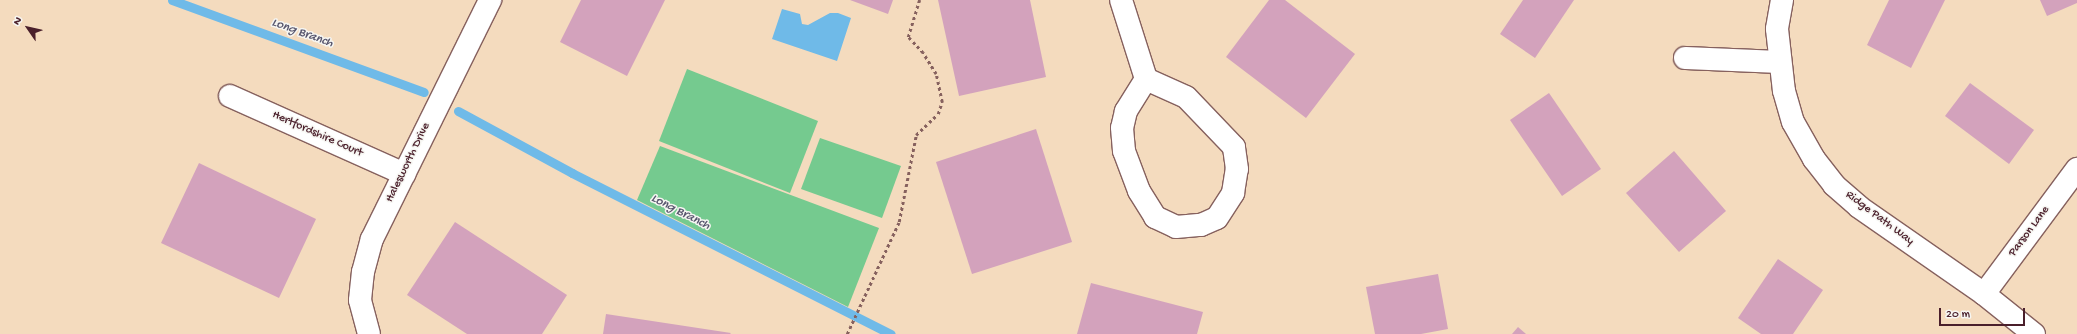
<!DOCTYPE html>
<html>
<head>
<meta charset="utf-8">
<style>
	body { margin:0 }
	#map { position:relative; width:2077px; height:334px; overflow:hidden; background:#f4dbbe; font-family:"Gochi Hand",sans-serif }
	div>[style] { position:absolute }
	.green>* { inset:0; background:#75ca8f }
	.water>* { inset:0; background:#6fbae8 }
	.stream>* { height:9px; margin:-4.5px; padding:0 4.5px; transform-origin:4.5px; border-radius:4.5px; background:#6fbae8 }
	.building>* { inset:0; background:#d3a2bc }
	.path>* { height:2.5px; margin-top:-1.25px; transform-origin:0; background:repeating-linear-gradient(90deg,#86615e 0 3px,transparent 0 6px) }
	.roads { filter:drop-shadow(1px 0 #86615e) drop-shadow(-1px 0 #86615e) drop-shadow(0 1px #86615e) drop-shadow(0 -1px #86615e) }
	.minor>* { height:22px; margin:-11px; padding:0 11px; transform-origin:11px; border-radius:11px; background:#fff }
	span { translate:-50% -50%; white-space:nowrap; text-align:center; line-height:1.15; -webkit-text-stroke:3px #f6f6f2; paint-order:stroke }
	.street-label { font-size:12px; color:#4a1f2b }
	.water-label { font-size:13px; color:#57556d; font-style:italic }
	.north { position:absolute; left:8px; top:8px; width:40px; height:40px; -webkit-text-stroke:3px #f6f6f2; paint-order:stroke; rotate:304deg; font-size:11px; font-weight:700; line-height:16px; text-align:center; color:#4a1f2b }
	.north::after { content:''; display:block; margin:auto; width:14px; height:18px; background:#4a1f2b; clip-path:polygon(50% 0,100% 100%,50% 72%,0 100%) }
	.scale { position:absolute; left:1939px; top:308px; width:86px; height:18px; box-sizing:border-box; border:2px solid #4a1f2b; border-top:0; padding-left:5px; font-size:12px; line-height:14px; white-space:nowrap; color:#4a1f2b; -webkit-text-stroke:3px #f6f6f2; paint-order:stroke }
</style>
</head>
<body>
<div id="map">
	<div class="green">
		<i style="clip-path:polygon(687px 69px,818px 121px,790px 193px,659px 141px)"></i>
		<i style="clip-path:polygon(820px 138px,901px 166px,882px 218px,801px 189px)"></i>
		<i style="clip-path:polygon(660px 146px,879px 228px,848px 307px,637px 200px)"></i>
	</div>
	<div class="water">
		<i style="clip-path:polygon(782px 9px,800px 14px,802px 24px,808px 25px,830px 13px,838px 13px,851px 18px,837px 61px,772px 39px)"></i>
	</div>
	<div class="stream">
		<i style="left:172px;top:0;width:268px;rotate:20.1deg"></i>
		<i style="left:458px;top:111px;width:130px;rotate:28.5deg"></i>
		<i style="left:572px;top:173px;width:357px;rotate:26.8deg"></i>
	</div>
	<div class="building">
		<i style="clip-path:polygon(581px 0,665px 0,627px 76px,560px 42px)"></i>
		<i style="clip-path:polygon(850px 0,893px 0,888px 14px)"></i>
		<i style="clip-path:polygon(938px 0,1030px 0,1046px 77px,959px 96px)"></i>
		<i style="clip-path:polygon(1269px 0,1285px 0,1355px 54px,1306px 118px,1226px 57px)"></i>
		<i style="clip-path:polygon(1523px 0,1574px 0,1535px 58px,1500px 34px)"></i>
		<i style="clip-path:polygon(1889px 0,1945px 0,1911px 68px,1867px 45px)"></i>
		<i style="clip-path:polygon(2040px 0,2077px 0,2077px 3px,2047px 16px)"></i>
		<i style="clip-path:polygon(1970px 83px,2034px 130px,2009px 164px,1945px 116px)"></i>
		<i style="clip-path:polygon(1549px 93px,1601px 169px,1562px 196px,1510px 120px)"></i>
		<i style="clip-path:polygon(1036px 129px,1072px 242px,972px 274px,936px 162px)"></i>
		<i style="clip-path:polygon(1674px 151px,1726px 211px,1679px 252px,1626px 193px)"></i>
		<i style="clip-path:polygon(199px 163px,316px 219px,279px 298px,161px 243px)"></i>
		<i style="clip-path:polygon(455px 222px,567px 295px,542px 334px,467px 334px,407px 295px)"></i>
		<i style="clip-path:polygon(1778px 259px,1823px 290px,1793px 334px,1761px 334px,1738px 318px)"></i>
		<i style="clip-path:polygon(1438px 274px,1448px 329px,1421px 334px,1375px 334px,1366px 287px)"></i>
		<i style="clip-path:polygon(1091px 283px,1203px 312px,1197px 334px,1077px 334px)"></i>
		<i style="clip-path:polygon(606px 314px,731px 333px,730px 334px,603px 334px)"></i>
		<i style="clip-path:polygon(1518px 327px,1526px 334px,1512px 334px)"></i>
	</div>
	<div class="path">
		<i style="left:847px;top:334px;width:123px;rotate:-65.1deg"></i>
		<i style="left:899px;top:222px;width:89px;rotate:-78.9deg"></i>
		<i style="left:916px;top:135px;width:30px;rotate:-44deg"></i>
		<i style="left:938px;top:114px;width:13px;rotate:-72deg"></i>
		<i style="left:942px;top:102px;width:29px;rotate:-102deg"></i>
		<i style="left:936px;top:74px;width:25px;rotate:-122deg"></i>
		<i style="left:923px;top:53px;width:22px;rotate:-133deg"></i>
		<i style="left:908px;top:37px;width:39px;rotate:-73deg"></i>
	</div>
	<div class="roads">
		<div class="minor">
			<i style="left:1121px;top:0;width:83px;rotate:72.4deg"></i>
			<i style="left:1146px;top:79px;width:38px;rotate:122deg"></i>
			<i style="left:1126px;top:111px;width:17px;rotate:103deg"></i>
			<i style="left:1122px;top:128px;width:23px;rotate:85deg"></i>
			<i style="left:1124px;top:151px;width:43px;rotate:69.4deg"></i>
			<i style="left:1139px;top:191px;width:31px;rotate:58deg"></i>
			<i style="left:1155px;top:217px;width:23px;rotate:25deg"></i>
			<i style="left:1176px;top:227px;width:25px;rotate:-5deg"></i>
			<i style="left:1201px;top:225px;width:17px;rotate:-24deg"></i>
			<i style="left:1217px;top:218px;width:30px;rotate:-57deg"></i>
			<i style="left:1233px;top:193px;width:24px;rotate:-81deg"></i>
			<i style="left:1237px;top:169px;width:22px;rotate:-98deg"></i>
			<i style="left:1234px;top:147px;width:69px;rotate:-133.8deg"></i>
			<i style="left:1186px;top:97px;width:44px;rotate:-155.8deg"></i>
			<i style="left:1782px;top:0;width:29px;rotate:100deg"></i>
			<i style="left:1777px;top:29px;width:62px;rotate:83.6deg"></i>
			<i style="left:1784px;top:91px;width:32px;rotate:74deg"></i>
			<i style="left:1793px;top:122px;width:43px;rotate:60.4deg"></i>
			<i style="left:1814px;top:159px;width:33px;rotate:52deg"></i>
			<i style="left:1834px;top:185px;width:33px;rotate:41deg"></i>
			<i style="left:1859px;top:207px;width:152px;rotate:34.8deg"></i>
			<i style="left:1984px;top:294px;width:64px;rotate:38.7deg"></i>
			<i style="left:1685px;top:58px;width:95px;rotate:2.4deg"></i>
			<i style="left:230px;top:96px;width:191px;rotate:24.1deg"></i>
			<i style="left:1984px;top:294px;width:156px;rotate:-53.4deg"></i>
			<i style="left:369px;top:334px;width:35px;rotate:-105deg"></i>
			<i style="left:360px;top:300px;width:28px;rotate:-84deg"></i>
			<i style="left:363px;top:272px;width:34px;rotate:-75deg"></i>
			<i style="left:372px;top:239px;width:267px;rotate:-63.7deg"></i>
		</div>
	</div>
	<div class="street-label">
		<span style="left:317px;top:135px;rotate:24deg">Hertfordshire Court</span>
		<span style="left:409px;top:163px;rotate:-64deg">Halesworth Drive</span>
		<span style="left:1879px;top:219px;rotate:37deg">Ridge Path Way</span>
		<span style="left:2030px;top:232px;rotate:-53deg">Parson Lane</span>
	</div>
	<div class="water-label">
		<span style="left:302px;top:34px;rotate:20deg">Long Branch</span>
		<span style="left:680px;top:213px;rotate:27deg">Long Branch</span>
	</div>
	<div class="north">N</div>
	<div class="scale">20 m</div>
</div>
</body>
</html>
